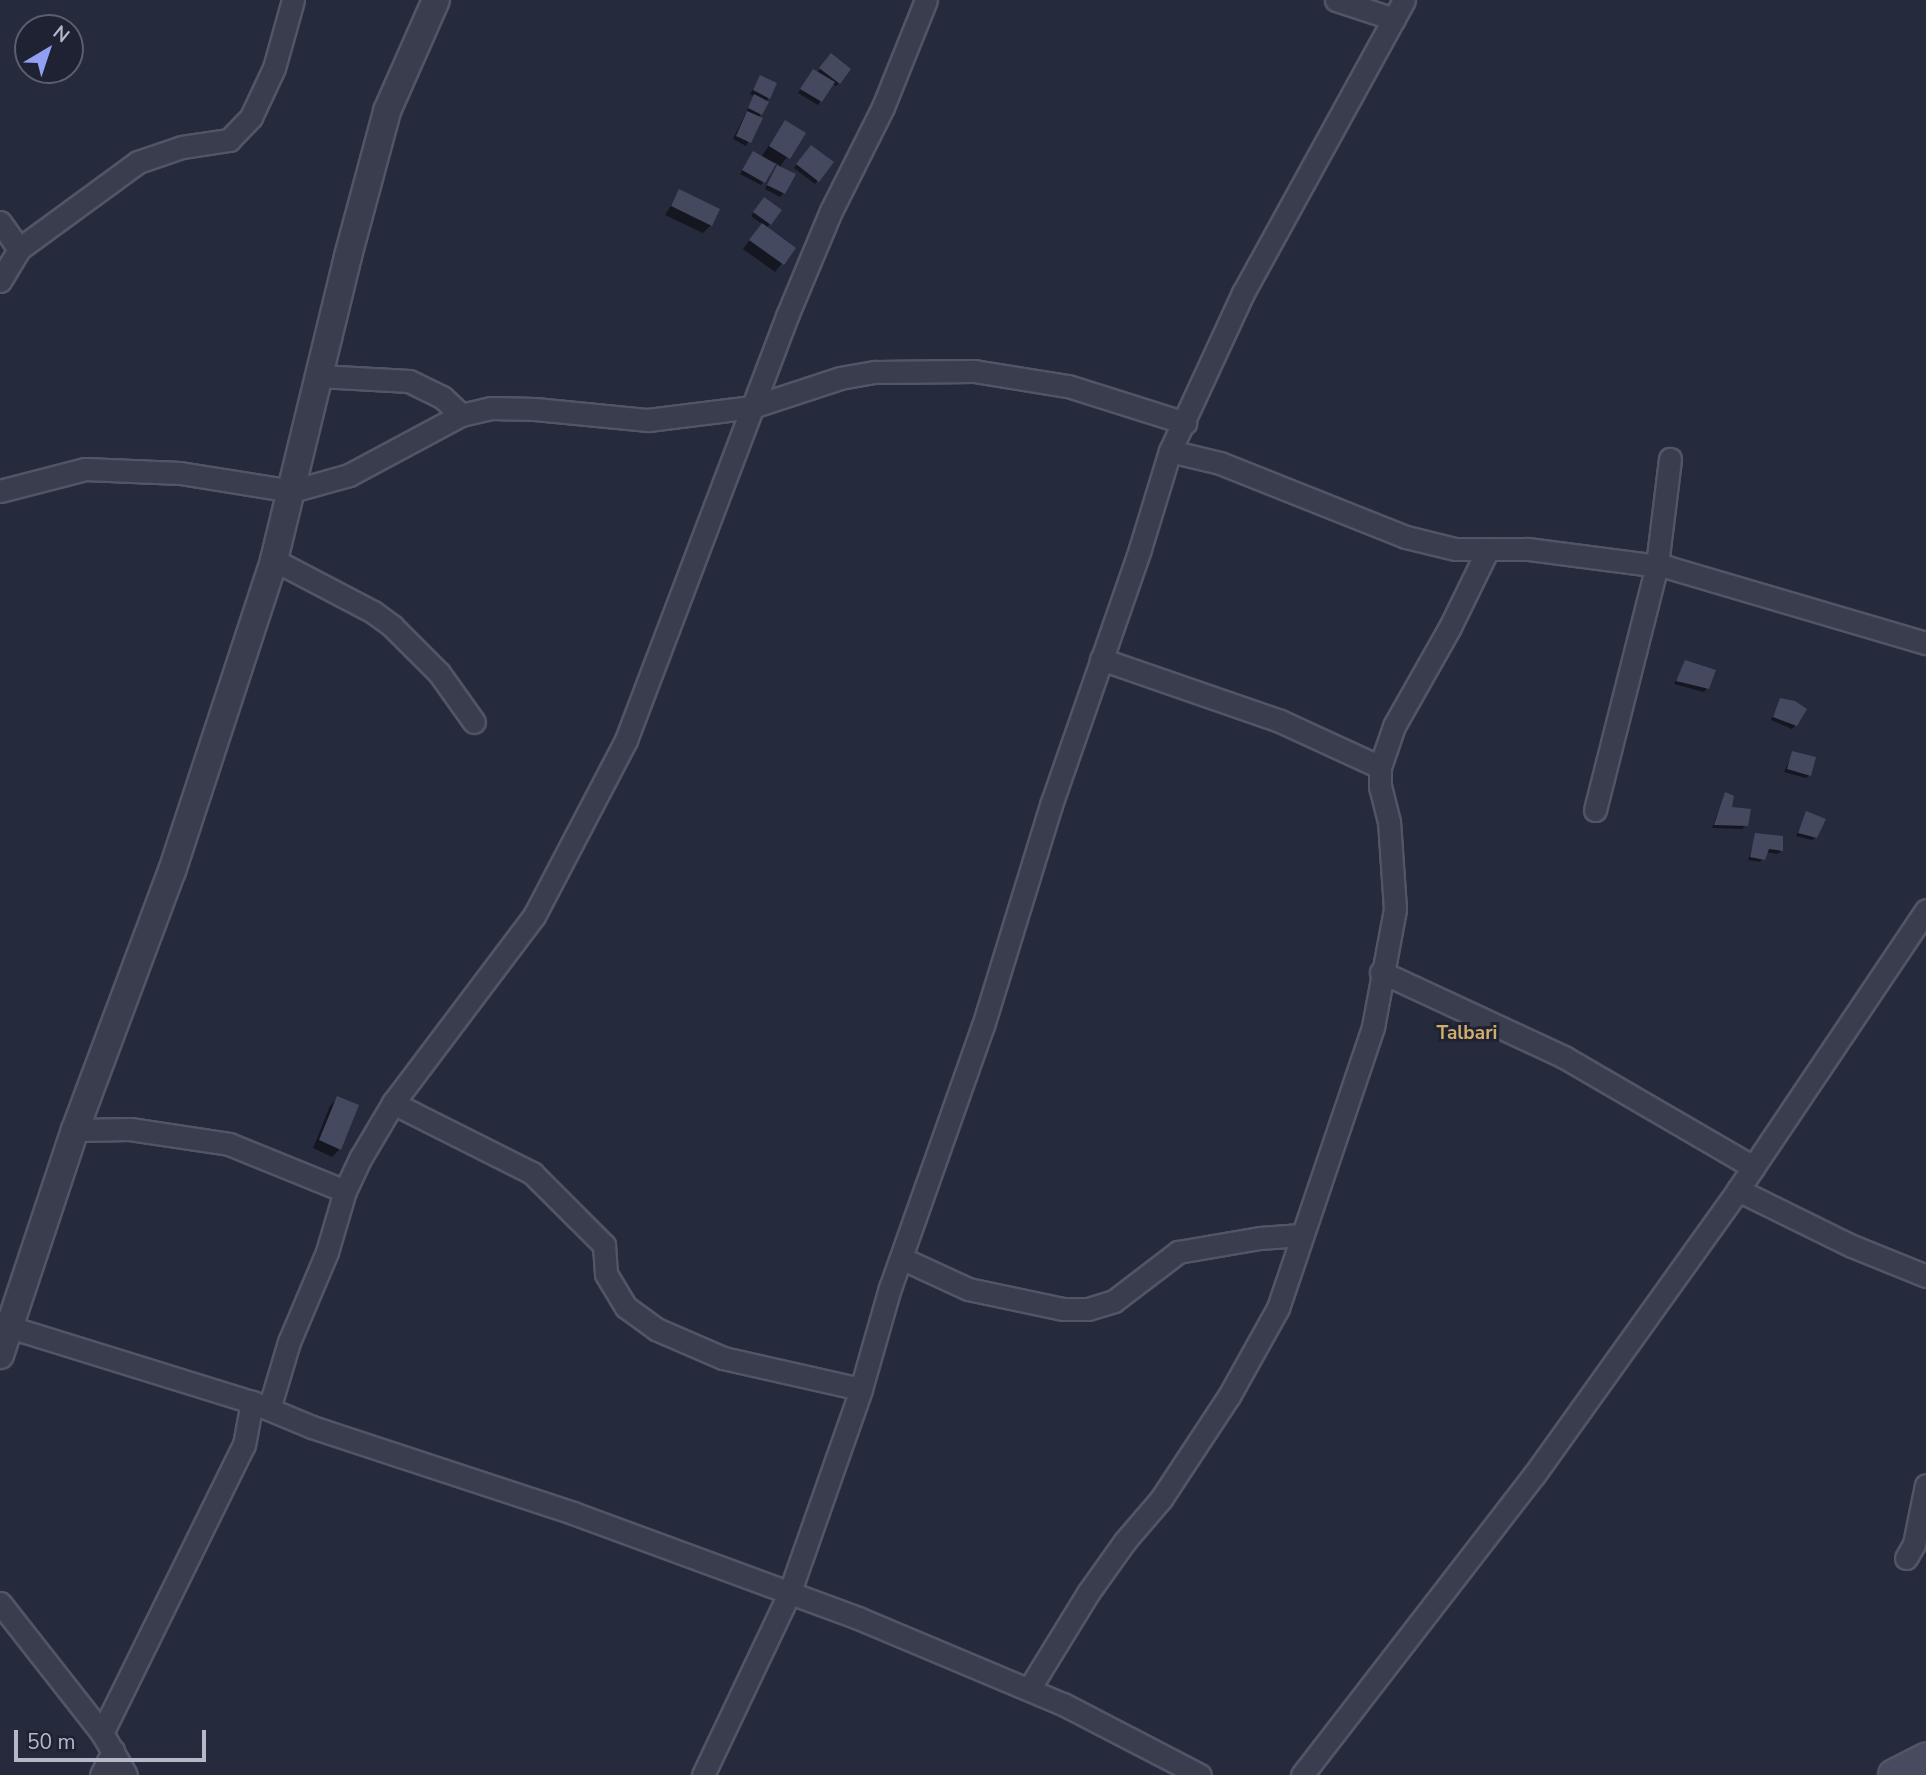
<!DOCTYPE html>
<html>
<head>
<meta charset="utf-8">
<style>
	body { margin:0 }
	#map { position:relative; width:1926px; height:1775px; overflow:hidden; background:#262a3d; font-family:"Nunito Sans",sans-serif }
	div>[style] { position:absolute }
	.shadow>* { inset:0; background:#0007 }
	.building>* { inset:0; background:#45495f }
	.roads { filter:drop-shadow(2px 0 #515565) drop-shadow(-2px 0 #515565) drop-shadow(0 2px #515565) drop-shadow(0 -2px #515565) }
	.minor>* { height:21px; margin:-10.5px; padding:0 10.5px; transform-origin:10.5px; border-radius:10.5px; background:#3a3d4d }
	.tertiary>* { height:26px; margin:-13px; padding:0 13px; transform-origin:13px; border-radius:13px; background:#3a3d4d }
	.secondary>* { height:30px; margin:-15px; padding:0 15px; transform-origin:15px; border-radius:15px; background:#484b60 }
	span { translate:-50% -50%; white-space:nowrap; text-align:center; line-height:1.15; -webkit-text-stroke:6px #1e2232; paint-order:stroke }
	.neighbourhood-label { font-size:19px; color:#cfad6a; font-weight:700 }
	.north { position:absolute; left:14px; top:14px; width:70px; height:70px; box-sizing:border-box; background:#1e2232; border:2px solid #5b5e6e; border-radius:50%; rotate:39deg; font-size:19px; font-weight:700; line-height:28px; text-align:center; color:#b6b8c8 }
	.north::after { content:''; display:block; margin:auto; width:24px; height:32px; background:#91a0f2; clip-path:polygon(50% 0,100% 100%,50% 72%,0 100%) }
	.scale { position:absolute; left:14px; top:1730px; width:192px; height:32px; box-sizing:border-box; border:4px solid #b6b8c8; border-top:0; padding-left:9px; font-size:21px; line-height:24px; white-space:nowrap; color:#b6b8c8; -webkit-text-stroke:5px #1e2232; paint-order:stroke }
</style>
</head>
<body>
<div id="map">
	<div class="shadow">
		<i style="clip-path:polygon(827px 59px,839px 83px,836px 86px,832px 83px,818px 105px,798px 93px,810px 74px,817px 73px)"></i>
		<i style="clip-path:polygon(761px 77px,768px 98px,746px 146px,733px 139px,754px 96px,750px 94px)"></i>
		<i style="clip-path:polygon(785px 122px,804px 134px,779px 168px,784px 193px,780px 197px,765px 189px,779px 165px,775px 162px,761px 185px,740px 174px,753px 153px,761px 157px)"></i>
		<i style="clip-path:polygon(807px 151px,818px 180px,815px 184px,794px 168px)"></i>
		<i style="clip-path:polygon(680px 191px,711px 225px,703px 233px,665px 215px)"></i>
		<i style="clip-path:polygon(761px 202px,770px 224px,766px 228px,794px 248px,775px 272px,743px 249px,762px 224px,751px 216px)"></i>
		<i style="clip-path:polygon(1685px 662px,1707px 688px,1704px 692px,1674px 684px)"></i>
		<i style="clip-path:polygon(1781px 700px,1796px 725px,1792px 729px,1771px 720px)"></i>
		<i style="clip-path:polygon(1793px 753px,1809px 775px,1806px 778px,1784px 772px)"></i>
		<i style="clip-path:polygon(1725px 794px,1730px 808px,1746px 825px,1742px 829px,1712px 828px)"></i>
		<i style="clip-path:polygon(1807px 813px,1816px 837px,1812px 840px,1796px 836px)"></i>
		<i style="clip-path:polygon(1756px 835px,1781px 851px,1778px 854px,1766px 852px,1760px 862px,1748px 860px)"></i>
		<i style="clip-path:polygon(338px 1098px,340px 1149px,332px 1157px,313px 1148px,330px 1106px)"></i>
	</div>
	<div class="building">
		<i style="clip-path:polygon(831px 53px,851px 69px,840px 84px,819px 68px)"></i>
		<i style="clip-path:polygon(813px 69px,835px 82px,822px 102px,800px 89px)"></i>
		<i style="clip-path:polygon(760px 75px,777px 83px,770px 99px,753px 90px)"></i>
		<i style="clip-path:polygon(754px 94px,769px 102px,762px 115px,748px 108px)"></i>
		<i style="clip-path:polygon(747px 111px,763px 118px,751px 143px,736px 136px)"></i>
		<i style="clip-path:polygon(785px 120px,806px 133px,790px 159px,769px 146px)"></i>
		<i style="clip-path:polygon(811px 145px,834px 162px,819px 182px,796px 164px)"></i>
		<i style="clip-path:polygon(753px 151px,776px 164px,765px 183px,742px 170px)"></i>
		<i style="clip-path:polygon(777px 165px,796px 174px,785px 194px,767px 185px)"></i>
		<i style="clip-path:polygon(679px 189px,720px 209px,712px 226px,671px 206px)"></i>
		<i style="clip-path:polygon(764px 197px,782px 210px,771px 225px,753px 212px)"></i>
		<i style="clip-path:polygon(762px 223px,796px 248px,784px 265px,749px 240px)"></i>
		<i style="clip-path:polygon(1685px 660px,1716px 670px,1709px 689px,1676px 681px)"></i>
		<i style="clip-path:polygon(1780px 698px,1795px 701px,1807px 709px,1797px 726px,1773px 717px)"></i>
		<i style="clip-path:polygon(1792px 751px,1816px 757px,1811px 776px,1787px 769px)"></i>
		<i style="clip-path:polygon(1725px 792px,1734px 796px,1732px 807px,1751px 809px,1748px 826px,1714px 825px)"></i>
		<i style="clip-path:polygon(1806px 811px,1826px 819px,1817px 838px,1798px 833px)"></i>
		<i style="clip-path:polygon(1755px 833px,1783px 836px,1783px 851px,1769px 849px,1765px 860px,1750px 857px)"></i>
		<i style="clip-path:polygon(337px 1096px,359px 1105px,341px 1150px,319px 1140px)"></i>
	</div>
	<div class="roads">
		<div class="minor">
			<i style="left:1336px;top:0;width:61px;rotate:18.1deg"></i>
			<i style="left:0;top:222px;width:33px;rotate:55deg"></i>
			<i style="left:0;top:281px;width:37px;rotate:-59deg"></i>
			<i style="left:19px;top:249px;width:147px;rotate:-36.2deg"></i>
			<i style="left:138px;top:162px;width:46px;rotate:-18.8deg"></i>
			<i style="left:182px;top:147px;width:48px;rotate:-8.5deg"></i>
			<i style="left:229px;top:140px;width:32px;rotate:-46deg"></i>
			<i style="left:251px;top:117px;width:54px;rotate:-64.9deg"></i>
			<i style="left:274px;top:68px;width:71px;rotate:-74.4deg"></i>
			<i style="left:319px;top:376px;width:90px;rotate:3.2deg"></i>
			<i style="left:409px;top:381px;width:37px;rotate:26deg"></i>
			<i style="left:442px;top:397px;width:26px;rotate:43deg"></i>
			<i style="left:1170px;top:451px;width:51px;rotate:13.5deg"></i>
			<i style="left:1220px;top:463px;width:200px;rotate:21.7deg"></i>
			<i style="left:1406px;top:537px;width:50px;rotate:13.8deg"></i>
			<i style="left:1455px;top:549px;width:73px"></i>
			<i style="left:1528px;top:549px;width:140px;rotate:7.4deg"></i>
			<i style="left:1667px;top:567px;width:270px;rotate:16.4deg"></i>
			<i style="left:0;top:491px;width:88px;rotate:-14.5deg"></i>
			<i style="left:85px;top:469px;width:95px;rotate:2.4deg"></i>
			<i style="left:180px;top:473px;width:113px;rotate:9.1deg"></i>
			<i style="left:292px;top:491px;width:59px;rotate:-15.7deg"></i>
			<i style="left:349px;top:475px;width:127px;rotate:-28.2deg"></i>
			<i style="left:461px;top:415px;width:31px;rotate:-13deg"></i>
			<i style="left:491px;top:408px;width:44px;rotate:1.3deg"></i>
			<i style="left:535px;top:409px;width:114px;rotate:5.6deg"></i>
			<i style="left:648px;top:420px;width:105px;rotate:-7.1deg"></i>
			<i style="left:752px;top:407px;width:93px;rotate:-18.2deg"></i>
			<i style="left:840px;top:378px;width:36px;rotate:-10deg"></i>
			<i style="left:875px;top:372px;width:99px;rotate:-0.6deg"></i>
			<i style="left:974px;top:371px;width:95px;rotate:9.1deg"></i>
			<i style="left:1068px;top:386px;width:123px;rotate:17.5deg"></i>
			<i style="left:274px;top:560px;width:112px;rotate:27.7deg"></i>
			<i style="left:373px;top:612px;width:24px;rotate:36deg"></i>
			<i style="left:392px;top:626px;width:66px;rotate:45deg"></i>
			<i style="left:439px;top:673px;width:60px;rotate:54.5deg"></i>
			<i style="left:1101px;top:659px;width:189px;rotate:19.1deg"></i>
			<i style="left:1280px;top:721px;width:110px;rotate:24.7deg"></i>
			<i style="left:1595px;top:810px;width:253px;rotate:-75.8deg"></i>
			<i style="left:1657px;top:565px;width:107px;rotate:-83deg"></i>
			<i style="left:1381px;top:972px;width:202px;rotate:24.9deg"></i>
			<i style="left:1564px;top:1057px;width:219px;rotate:30.2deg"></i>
			<i style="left:393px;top:1103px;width:156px;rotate:26.7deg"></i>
			<i style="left:532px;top:1173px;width:102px;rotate:45deg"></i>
			<i style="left:604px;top:1245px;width:29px;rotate:86deg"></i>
			<i style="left:606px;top:1274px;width:39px;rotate:59deg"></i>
			<i style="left:626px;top:1307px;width:37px;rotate:36deg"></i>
			<i style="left:656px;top:1329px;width:73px;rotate:23.4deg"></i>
			<i style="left:723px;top:1358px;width:141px;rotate:12.7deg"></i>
			<i style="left:75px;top:1130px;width:55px;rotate:-1deg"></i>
			<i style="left:130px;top:1129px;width:100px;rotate:8.6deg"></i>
			<i style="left:229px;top:1144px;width:125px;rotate:22.1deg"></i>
			<i style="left:1738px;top:1190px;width:127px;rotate:26.2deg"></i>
			<i style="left:1852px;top:1246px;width:80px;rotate:22.1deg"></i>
			<i style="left:901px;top:1258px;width:74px;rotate:24.8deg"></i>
			<i style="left:968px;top:1289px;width:97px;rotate:11.9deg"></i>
			<i style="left:1063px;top:1309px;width:25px"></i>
			<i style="left:1088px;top:1309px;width:27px;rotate:-17deg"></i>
			<i style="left:1114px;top:1301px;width:81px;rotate:-37.4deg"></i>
			<i style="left:1178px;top:1252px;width:83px;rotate:-9.7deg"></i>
			<i style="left:1260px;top:1238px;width:41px;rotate:-4.2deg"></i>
			<i style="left:0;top:1324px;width:264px;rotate:17.2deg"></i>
			<i style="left:252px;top:1402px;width:65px;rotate:22.6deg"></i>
			<i style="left:312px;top:1427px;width:275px;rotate:18.2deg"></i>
			<i style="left:573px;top:1513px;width:304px;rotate:20.2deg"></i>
			<i style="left:858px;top:1618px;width:222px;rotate:22.8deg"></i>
			<i style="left:1063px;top:1704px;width:154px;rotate:27.4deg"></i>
			<i style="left:269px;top:1409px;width:70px;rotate:-73.4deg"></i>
			<i style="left:289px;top:1342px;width:98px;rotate:-67.1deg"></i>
			<i style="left:327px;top:1252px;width:64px;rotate:-73.6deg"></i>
			<i style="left:345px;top:1191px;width:38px;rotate:-65deg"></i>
			<i style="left:361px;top:1157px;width:63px;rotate:-59.3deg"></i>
			<i style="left:393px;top:1103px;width:234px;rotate:-53deg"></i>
			<i style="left:534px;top:916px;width:199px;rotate:-62.4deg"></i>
			<i style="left:626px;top:740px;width:454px;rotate:-69.2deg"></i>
			<i style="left:787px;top:316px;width:114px;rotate:-67.3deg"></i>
			<i style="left:831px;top:211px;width:116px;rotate:-63.4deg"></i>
			<i style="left:883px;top:107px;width:115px;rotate:-68.1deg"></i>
			<i style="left:1906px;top:1558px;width:16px;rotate:-60deg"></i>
			<i style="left:1914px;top:1544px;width:60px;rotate:-78.5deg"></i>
			<i style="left:0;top:1603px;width:165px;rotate:51.9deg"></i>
			<i style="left:102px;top:1733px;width:48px;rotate:60.3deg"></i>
			<i style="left:1029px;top:1689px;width:113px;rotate:-58.4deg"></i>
			<i style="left:1088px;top:1593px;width:64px;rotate:-54.6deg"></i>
			<i style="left:1125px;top:1541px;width:55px;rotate:-49.4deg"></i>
			<i style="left:1161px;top:1499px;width:123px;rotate:-56.6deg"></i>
			<i style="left:1229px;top:1396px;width:101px;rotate:-60.9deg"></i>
			<i style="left:1278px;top:1308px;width:297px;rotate:-71.3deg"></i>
			<i style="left:1373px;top:1027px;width:120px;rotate:-79.4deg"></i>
			<i style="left:1395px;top:909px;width:87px;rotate:-93.9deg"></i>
			<i style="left:1389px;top:822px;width:36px;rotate:-104deg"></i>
			<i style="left:1380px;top:787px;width:20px;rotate:-90deg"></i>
			<i style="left:1380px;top:767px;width:43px;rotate:-71.1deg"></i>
			<i style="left:1394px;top:726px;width:114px;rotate:-60.5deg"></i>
			<i style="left:1450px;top:627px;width:85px;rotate:-64deg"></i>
			<i style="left:102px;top:1733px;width:321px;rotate:-63.8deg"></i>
			<i style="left:244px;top:1445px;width:44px;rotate:-79.5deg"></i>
			<i style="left:101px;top:1775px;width:27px;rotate:-63deg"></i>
			<i style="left:703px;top:1775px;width:200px;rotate:-64.6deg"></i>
			<i style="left:789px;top:1594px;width:217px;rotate:-70.6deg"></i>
			<i style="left:861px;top:1389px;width:105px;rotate:-74deg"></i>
			<i style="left:890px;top:1288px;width:278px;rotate:-70.5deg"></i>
			<i style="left:983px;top:1026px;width:231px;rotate:-72.9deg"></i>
			<i style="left:1051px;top:805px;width:271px;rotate:-70.8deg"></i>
			<i style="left:1140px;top:549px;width:102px;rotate:-73deg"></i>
			<i style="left:1170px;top:451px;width:174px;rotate:-65.2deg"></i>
			<i style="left:1243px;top:293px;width:334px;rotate:-61.2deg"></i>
			<i style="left:1302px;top:1775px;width:379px;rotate:-52.3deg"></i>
			<i style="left:1534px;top:1475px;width:350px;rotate:-54.4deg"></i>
			<i style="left:1738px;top:1190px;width:337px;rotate:-56.1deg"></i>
		</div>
		<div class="tertiary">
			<i style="left:0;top:1355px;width:237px;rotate:-71.6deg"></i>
			<i style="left:75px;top:1130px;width:277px;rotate:-69.5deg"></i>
			<i style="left:172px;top:871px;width:327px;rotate:-71.8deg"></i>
			<i style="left:274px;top:560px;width:313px;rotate:-76.3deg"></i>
			<i style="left:348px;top:256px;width:150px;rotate:-74.9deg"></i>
			<i style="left:387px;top:111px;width:121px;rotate:-66.2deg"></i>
		</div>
		<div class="secondary">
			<i style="left:1894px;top:1775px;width:36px;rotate:-27deg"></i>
		</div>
	</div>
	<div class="neighbourhood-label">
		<span style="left:1467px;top:1034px">Talbari</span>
	</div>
	<div class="north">N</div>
	<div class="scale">50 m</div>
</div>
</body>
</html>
